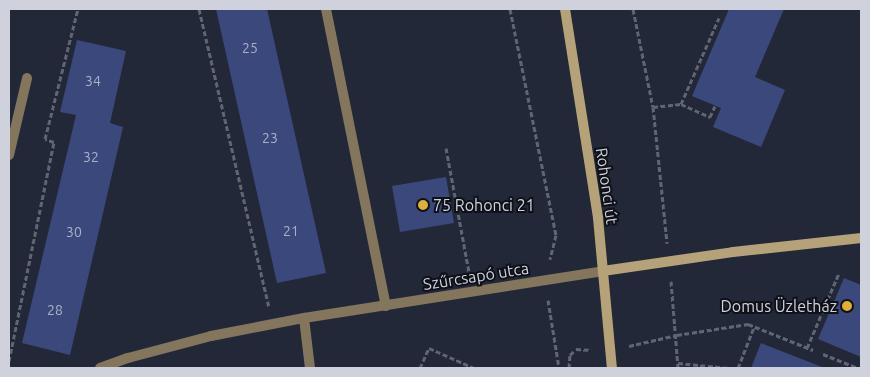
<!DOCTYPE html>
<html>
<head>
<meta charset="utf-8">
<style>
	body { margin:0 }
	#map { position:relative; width:870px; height:377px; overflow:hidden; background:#232838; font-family:Ubuntu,sans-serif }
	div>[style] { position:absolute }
	.building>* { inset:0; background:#3b487c }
	.path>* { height:3px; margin-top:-1.5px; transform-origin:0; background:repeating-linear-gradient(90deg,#606573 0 5px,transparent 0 7.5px) }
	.street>* { height:10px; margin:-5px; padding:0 5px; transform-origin:5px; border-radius:5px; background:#83765d }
	.secondary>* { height:10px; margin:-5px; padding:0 5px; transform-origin:5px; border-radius:5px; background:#b6a279 }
	.dots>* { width:14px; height:14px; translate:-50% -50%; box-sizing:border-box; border:2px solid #0f1118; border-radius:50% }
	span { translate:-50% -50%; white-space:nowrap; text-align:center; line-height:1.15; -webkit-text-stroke:4px #0f1118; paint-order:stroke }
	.number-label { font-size:14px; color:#aab0c5 }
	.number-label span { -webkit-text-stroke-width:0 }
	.street-label { font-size:16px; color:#cfd2dd }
	.poi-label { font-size:16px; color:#cfd2dd }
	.left { translate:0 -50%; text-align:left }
	.right { translate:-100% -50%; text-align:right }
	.frame { position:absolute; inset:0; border:10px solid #cfd2dd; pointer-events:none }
</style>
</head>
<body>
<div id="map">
	<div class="building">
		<i style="clip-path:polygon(216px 9px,267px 9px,326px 273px,277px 283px)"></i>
		<i style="clip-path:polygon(729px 9px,784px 9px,755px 77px,785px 90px,761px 147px,713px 127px,721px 108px,692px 96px)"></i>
		<i style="clip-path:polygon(77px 40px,126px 51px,110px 123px,123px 127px,70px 355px,22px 343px,76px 115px,60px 112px)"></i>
		<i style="clip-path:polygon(446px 177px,454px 223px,400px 232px,392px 186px)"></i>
		<i style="clip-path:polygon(844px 278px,861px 285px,861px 357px,818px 339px)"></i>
		<i style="clip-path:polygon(761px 343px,822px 367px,822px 368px,751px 368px)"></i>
	</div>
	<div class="path">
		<i style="left:199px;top:9px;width:306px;rotate:76.8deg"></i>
		<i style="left:510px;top:9px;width:231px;rotate:78.5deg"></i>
		<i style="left:556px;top:235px;width:25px;rotate:104deg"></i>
		<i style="left:633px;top:9px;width:100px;rotate:78.5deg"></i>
		<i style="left:653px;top:107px;width:137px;rotate:84.1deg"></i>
		<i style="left:681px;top:104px;width:32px;rotate:24deg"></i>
		<i style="left:710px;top:117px;width:12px;rotate:-66deg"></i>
		<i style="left:653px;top:107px;width:28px;rotate:-6deg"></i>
		<i style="left:681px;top:104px;width:94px;rotate:-66.2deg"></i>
		<i style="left:446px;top:148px;width:126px;rotate:79.5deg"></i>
		<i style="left:671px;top:281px;width:87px;rotate:85.4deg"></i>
		<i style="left:548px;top:300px;width:69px;rotate:80.8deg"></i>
		<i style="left:629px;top:346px;width:49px;rotate:-12.9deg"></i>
		<i style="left:677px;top:335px;width:72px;rotate:-8.8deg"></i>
		<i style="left:748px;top:324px;width:70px;rotate:21.8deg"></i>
		<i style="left:807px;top:348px;width:82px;rotate:-66.9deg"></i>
		<i style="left:823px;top:354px;width:38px;rotate:22deg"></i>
		<i style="left:9px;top:361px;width:224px;rotate:-78.4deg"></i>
		<i style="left:54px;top:142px;width:9px;rotate:-162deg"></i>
		<i style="left:45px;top:139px;width:134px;rotate:-75.8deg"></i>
		<i style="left:678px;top:363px;width:51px;rotate:5.6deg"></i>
		<i style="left:420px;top:368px;width:22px;rotate:-66deg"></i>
		<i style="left:429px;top:348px;width:49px;rotate:24deg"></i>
		<i style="left:569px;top:368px;width:13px;rotate:-86deg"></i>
		<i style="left:570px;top:355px;width:8px;rotate:-45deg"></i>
		<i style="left:576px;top:349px;width:15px;rotate:4deg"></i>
		<i style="left:738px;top:368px;width:44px;rotate:-68.7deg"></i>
	</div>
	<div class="street">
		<i style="left:326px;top:9px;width:303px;rotate:78.6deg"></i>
		<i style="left:9px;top:155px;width:79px;rotate:-76.8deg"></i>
		<i style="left:304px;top:318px;width:50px;rotate:83.2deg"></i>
		<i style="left:100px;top:368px;width:30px;rotate:-20deg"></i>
		<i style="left:128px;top:358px;width:86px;rotate:-14.8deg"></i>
		<i style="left:211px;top:336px;width:95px;rotate:-11deg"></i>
		<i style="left:304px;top:318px;width:303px;rotate:-8.9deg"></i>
	</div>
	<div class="secondary">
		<i style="left:565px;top:9px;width:212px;rotate:81deg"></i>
		<i style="left:598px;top:218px;width:151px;rotate:84.7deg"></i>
		<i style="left:603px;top:271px;width:131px;rotate:-8.3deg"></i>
		<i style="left:733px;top:252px;width:129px;rotate:-6.2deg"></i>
	</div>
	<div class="dots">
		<i style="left:423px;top:205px;background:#e1af34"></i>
		<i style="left:847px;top:306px;background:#e1af34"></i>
	</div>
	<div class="number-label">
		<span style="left:250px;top:48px">25</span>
		<span style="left:93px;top:81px">34</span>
		<span style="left:270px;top:138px">23</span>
		<span style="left:91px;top:157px">32</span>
		<span style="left:291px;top:231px">21</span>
		<span style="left:74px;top:232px">30</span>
		<span style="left:55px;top:310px">28</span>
	</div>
	<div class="street-label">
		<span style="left:607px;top:186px;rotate:82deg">Rohonci út</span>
		<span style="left:476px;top:276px;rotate:-9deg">Szűrcsapó utca</span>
	</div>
	<div class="poi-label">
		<span class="left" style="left:433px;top:205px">75 Rohonci 21</span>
		<span class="right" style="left:837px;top:306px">Domus Üzletház</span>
	</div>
	<div class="frame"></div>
</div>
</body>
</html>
